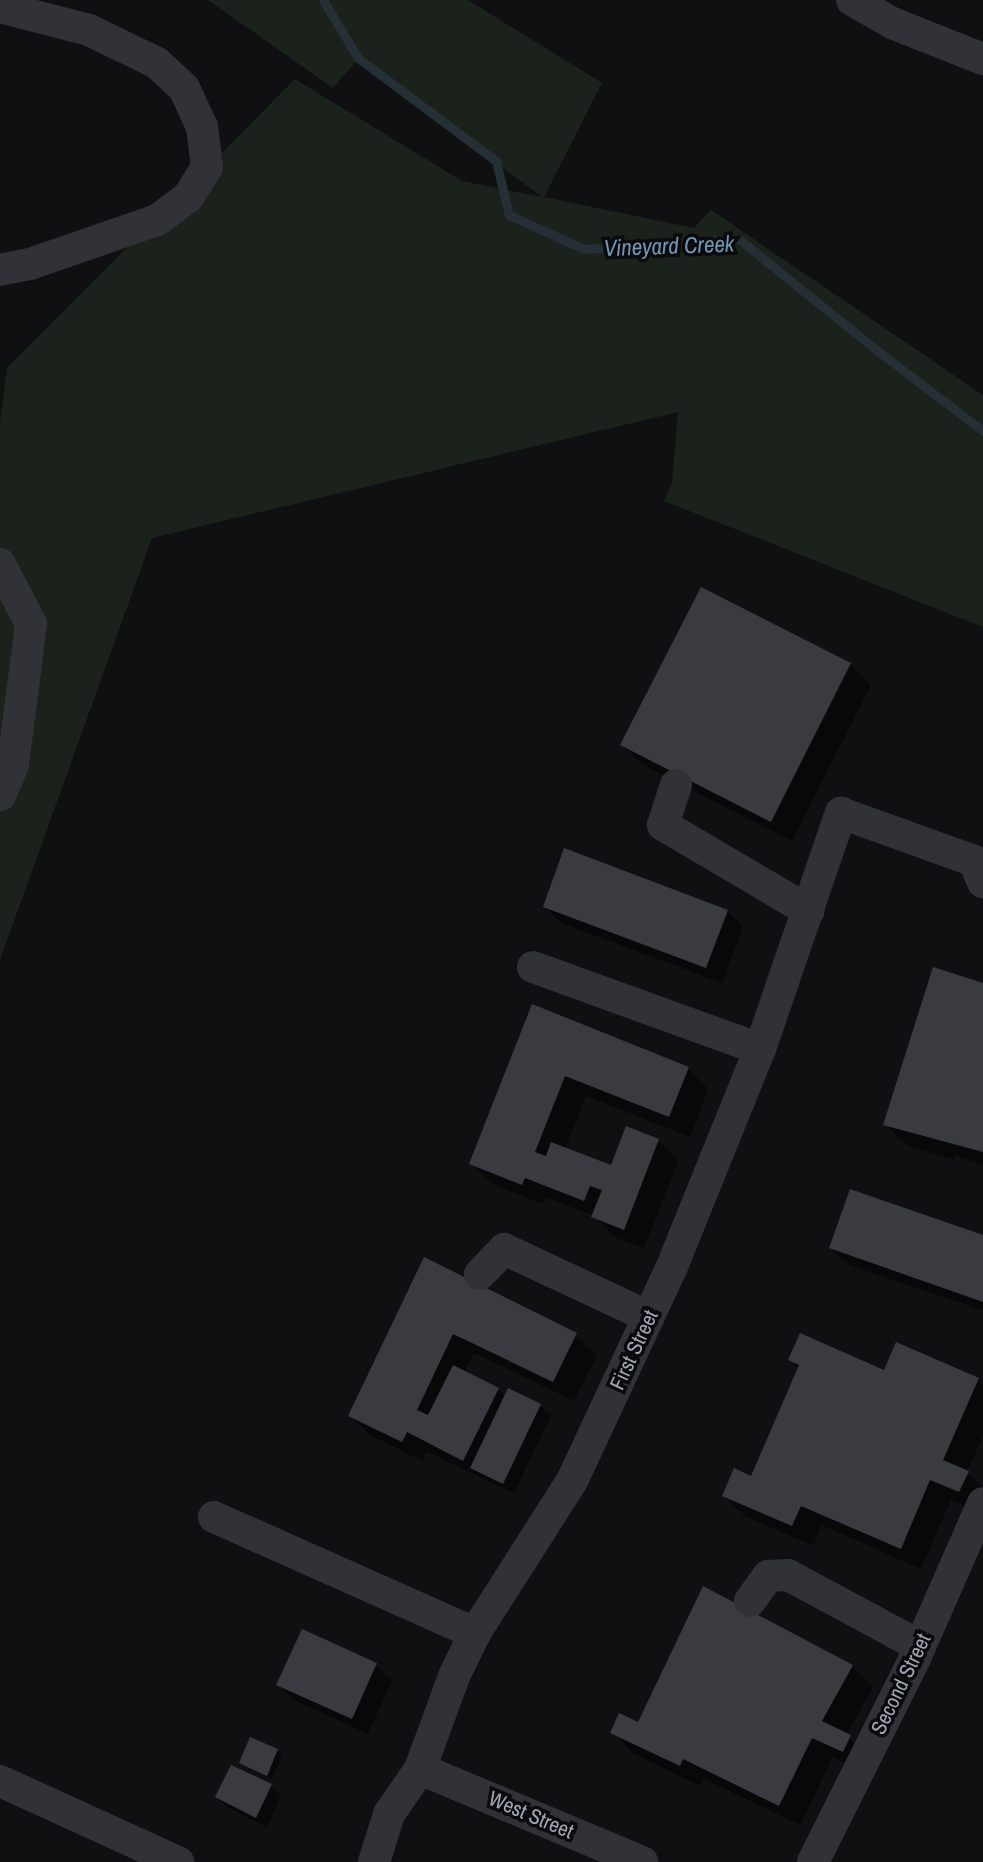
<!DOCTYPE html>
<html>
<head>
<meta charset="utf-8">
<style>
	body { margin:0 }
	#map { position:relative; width:983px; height:1862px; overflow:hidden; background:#101012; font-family:"Archivo Narrow",sans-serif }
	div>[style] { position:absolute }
	.green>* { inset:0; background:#1a221b }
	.shadow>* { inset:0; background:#0007 }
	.stream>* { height:9px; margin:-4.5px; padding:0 4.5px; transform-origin:4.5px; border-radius:4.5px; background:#252f36 }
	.building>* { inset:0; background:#3a3b40 }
	.minor>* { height:32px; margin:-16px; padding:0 16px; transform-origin:16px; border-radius:16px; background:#313237 }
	span { translate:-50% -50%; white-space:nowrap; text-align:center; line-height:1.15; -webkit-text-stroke:7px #0b0b0d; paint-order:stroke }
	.street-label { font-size:21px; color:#a0a6b4 }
	.water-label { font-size:23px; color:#7295b3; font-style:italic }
</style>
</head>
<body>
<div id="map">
	<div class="green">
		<i style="clip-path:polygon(208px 0,468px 0,602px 83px,544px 197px,694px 228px,711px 210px,983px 395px,983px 627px,664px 501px,672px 483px,678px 412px,152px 538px,0 960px,0 422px,7px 368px,295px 79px,462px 181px,542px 197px,358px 59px,333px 88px)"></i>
	</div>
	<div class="shadow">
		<i style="clip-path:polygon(850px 665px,871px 685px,792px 841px,643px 765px,622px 745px)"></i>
		<i style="clip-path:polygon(545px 907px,727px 911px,743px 927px,722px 983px,561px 923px)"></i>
		<i style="clip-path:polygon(983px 984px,983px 1165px,955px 1156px,954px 1160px,906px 1145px,885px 1124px)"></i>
		<i style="clip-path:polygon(533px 1007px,688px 1068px,708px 1089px,690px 1137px,586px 1096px,565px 1149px,612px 1167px,658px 1140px,678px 1161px,644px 1249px,614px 1237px,594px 1216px,546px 1197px,543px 1204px,492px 1184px,471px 1163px)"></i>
		<i style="clip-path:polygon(983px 1237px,983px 1311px,847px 1264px,831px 1248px)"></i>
		<i style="clip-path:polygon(425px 1260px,576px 1335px,597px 1356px,574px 1401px,474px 1353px,465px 1372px,498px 1389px,506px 1397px,540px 1405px,551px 1416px,514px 1493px,427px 1452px,423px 1461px,371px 1436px,350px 1416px)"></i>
		<i style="clip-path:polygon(790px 1359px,978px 1379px,983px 1385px,983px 1436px,967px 1472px,983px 1488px,980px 1512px,951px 1500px,921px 1569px,822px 1525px,813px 1546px,745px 1516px,724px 1496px,752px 1478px,800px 1369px)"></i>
		<i style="clip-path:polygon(303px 1631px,376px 1665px,392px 1681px,368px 1734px,294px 1700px,278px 1685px)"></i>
		<i style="clip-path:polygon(852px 1666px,873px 1687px,846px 1735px,871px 1758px,863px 1772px,833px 1757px,800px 1825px,704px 1779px,700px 1786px,633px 1753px,612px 1732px)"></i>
		<i style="clip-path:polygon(277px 1751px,282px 1756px,272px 1779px,241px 1763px)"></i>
		<i style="clip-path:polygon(271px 1786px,281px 1796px,267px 1827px,228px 1808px,217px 1797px)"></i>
	</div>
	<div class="stream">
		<i style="left:323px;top:0;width:68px;rotate:58.9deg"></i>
		<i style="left:358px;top:58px;width:172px;rotate:36.7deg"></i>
		<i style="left:496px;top:161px;width:56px;rotate:76.5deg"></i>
		<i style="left:509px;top:215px;width:82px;rotate:24.4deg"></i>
		<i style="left:584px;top:249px;width:155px;rotate:-3.7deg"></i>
		<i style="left:739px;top:239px;width:180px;rotate:38.9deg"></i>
		<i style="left:879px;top:352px;width:131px;rotate:37.2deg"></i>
	</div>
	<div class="building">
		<i style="clip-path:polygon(701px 587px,851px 663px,771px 822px,620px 745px)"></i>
		<i style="clip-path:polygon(564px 848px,728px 910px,706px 968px,543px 907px)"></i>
		<i style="clip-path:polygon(933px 967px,983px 983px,983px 1152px,883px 1125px)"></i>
		<i style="clip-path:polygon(532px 1004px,689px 1067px,669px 1117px,565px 1076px,535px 1152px,546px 1156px,551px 1142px,611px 1165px,626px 1126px,659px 1139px,624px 1230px,591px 1217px,602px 1190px,590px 1186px,584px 1201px,525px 1178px,522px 1185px,469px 1164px)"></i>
		<i style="clip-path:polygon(850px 1189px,983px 1235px,983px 1302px,829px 1248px)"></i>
		<i style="clip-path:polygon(424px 1257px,577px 1333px,553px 1382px,453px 1334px,417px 1410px,428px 1415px,453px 1365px,499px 1388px,463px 1461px,407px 1432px,402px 1442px,348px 1416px)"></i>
		<i style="clip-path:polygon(800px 1333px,884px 1370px,896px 1342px,979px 1378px,943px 1460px,969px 1471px,959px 1492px,930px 1480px,901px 1549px,801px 1506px,792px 1526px,722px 1496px,734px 1468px,751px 1476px,799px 1365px,788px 1360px)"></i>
		<i style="clip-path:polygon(508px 1388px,541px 1404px,503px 1484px,470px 1468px)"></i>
		<i style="clip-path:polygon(703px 1586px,853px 1665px,822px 1721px,851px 1735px,843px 1752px,812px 1738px,779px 1806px,683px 1759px,680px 1766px,610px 1733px,619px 1713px,638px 1722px)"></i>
		<i style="clip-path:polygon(302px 1629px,377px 1663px,352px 1719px,276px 1685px)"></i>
		<i style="clip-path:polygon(250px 1737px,278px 1749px,267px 1776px,239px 1763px)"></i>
		<i style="clip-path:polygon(231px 1765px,272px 1784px,256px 1818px,215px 1797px)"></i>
	</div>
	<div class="minor">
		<i style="left:852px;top:0;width:46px;rotate:29.9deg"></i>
		<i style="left:892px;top:23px;width:98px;rotate:21.6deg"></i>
		<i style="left:0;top:7px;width:92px;rotate:14.5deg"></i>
		<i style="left:89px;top:30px;width:76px;rotate:25.9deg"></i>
		<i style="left:157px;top:63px;width:37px;rotate:43deg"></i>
		<i style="left:184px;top:88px;width:43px;rotate:65.2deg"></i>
		<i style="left:202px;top:127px;width:40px;rotate:82.9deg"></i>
		<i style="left:207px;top:167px;width:36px;rotate:122deg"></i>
		<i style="left:188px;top:197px;width:39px;rotate:143deg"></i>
		<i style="left:157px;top:220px;width:134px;rotate:160.9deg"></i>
		<i style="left:30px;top:264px;width:31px;rotate:169deg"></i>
		<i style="left:0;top:564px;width:68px;rotate:62.7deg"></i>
		<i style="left:31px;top:624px;width:142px;rotate:97.3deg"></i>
		<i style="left:13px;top:765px;width:33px;rotate:113deg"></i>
		<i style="left:676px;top:785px;width:42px;rotate:108deg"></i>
		<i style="left:663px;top:825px;width:169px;rotate:30.5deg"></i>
		<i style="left:533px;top:967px;width:241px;rotate:19.9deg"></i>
		<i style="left:480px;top:1274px;width:35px;rotate:-46deg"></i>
		<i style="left:504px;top:1249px;width:160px;rotate:25.1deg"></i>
		<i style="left:214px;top:1517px;width:286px;rotate:24deg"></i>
		<i style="left:750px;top:1601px;width:31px;rotate:-54deg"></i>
		<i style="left:768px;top:1576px;width:20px;rotate:-3deg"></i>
		<i style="left:788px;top:1575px;width:150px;rotate:28.3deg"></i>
		<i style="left:420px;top:1769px;width:241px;rotate:22.7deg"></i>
		<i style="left:0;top:1781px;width:196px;rotate:24.5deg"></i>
		<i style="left:374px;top:1862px;width:50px;rotate:-72.6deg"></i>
		<i style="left:389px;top:1814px;width:55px;rotate:-55.4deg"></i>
		<i style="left:420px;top:1769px;width:101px;rotate:-69.8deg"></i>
		<i style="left:455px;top:1674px;width:46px;rotate:-64deg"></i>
		<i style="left:475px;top:1633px;width:180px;rotate:-57.5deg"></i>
		<i style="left:572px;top:1481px;width:234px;rotate:-65deg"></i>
		<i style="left:671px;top:1269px;width:237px;rotate:-68deg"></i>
		<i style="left:760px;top:1049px;width:250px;rotate:-71.1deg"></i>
		<i style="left:841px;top:813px;width:141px;rotate:19.8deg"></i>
		<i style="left:974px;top:861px;width:23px;rotate:67deg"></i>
		<i style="left:813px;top:1862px;width:228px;rotate:-63.4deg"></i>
		<i style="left:915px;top:1658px;width:169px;rotate:-66.3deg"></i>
	</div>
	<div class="street-label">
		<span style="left:634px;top:1350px;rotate:-65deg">First Street</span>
		<span style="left:901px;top:1684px;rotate:-64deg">Second Street</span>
		<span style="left:531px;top:1815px;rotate:23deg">West Street</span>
	</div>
	<div class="water-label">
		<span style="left:669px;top:246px;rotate:-2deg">Vineyard Creek</span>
	</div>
</div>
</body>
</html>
